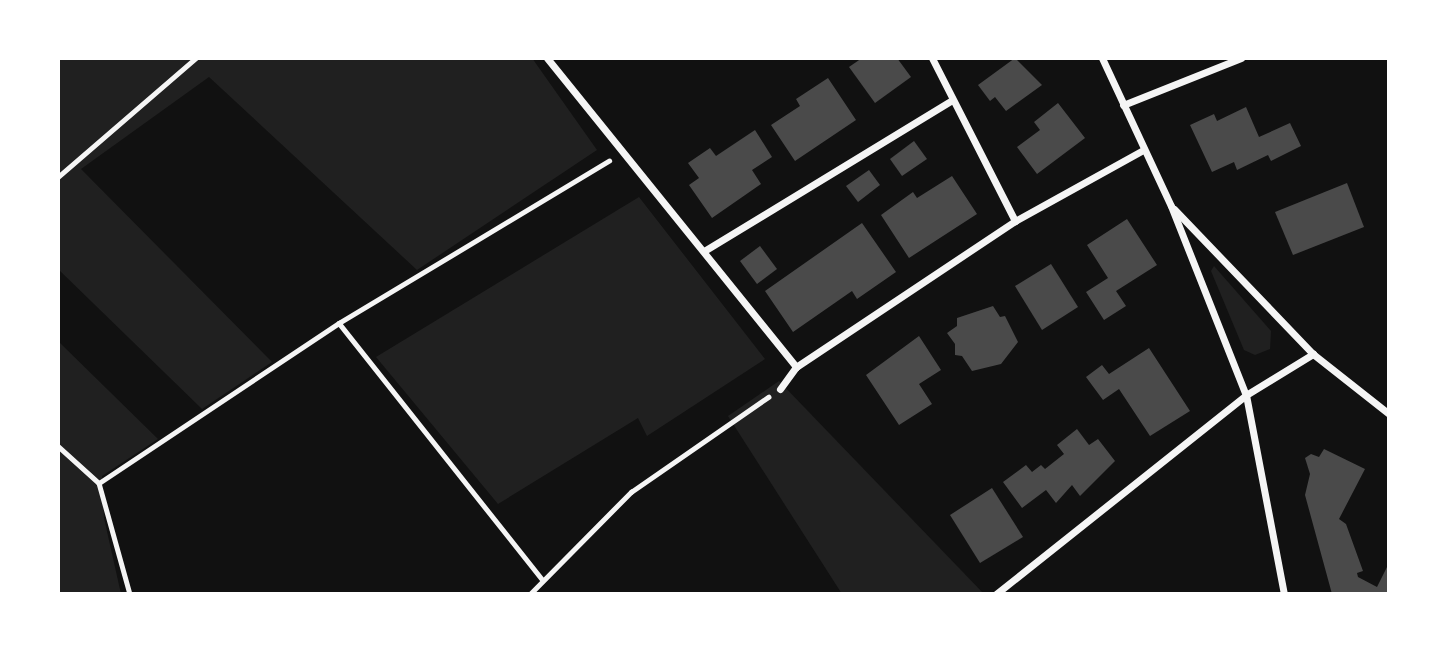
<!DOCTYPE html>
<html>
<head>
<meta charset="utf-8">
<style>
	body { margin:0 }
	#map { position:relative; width:1447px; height:652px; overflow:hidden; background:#111; font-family:Arial,sans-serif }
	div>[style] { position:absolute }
	.green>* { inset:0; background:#202020 }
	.building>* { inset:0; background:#4a4a4a }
	.path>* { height:4.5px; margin:-2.25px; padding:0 2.25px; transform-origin:2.25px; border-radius:2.25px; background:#f5f5f5 }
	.minor>* { height:7px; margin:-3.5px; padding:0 3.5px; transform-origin:3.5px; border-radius:3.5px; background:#f5f5f5 }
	span { translate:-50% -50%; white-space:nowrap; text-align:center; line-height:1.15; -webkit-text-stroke:7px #fff; paint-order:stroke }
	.frame { position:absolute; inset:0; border:60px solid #fff; pointer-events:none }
</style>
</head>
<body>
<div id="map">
	<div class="green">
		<i style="clip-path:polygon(58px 58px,532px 58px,597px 150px,417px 270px,209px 77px,81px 169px,272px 362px,202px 409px,58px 269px)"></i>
		<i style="clip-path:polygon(639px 197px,765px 359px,647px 436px,638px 418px,498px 504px,376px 357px)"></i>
		<i style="clip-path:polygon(1214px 266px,1271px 331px,1270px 349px,1255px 355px,1244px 350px,1211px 271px)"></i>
		<i style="clip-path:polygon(58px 341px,158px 439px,102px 476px,104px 518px,121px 594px,58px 594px)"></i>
		<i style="clip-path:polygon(779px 381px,984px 594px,842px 594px,728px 416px)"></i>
	</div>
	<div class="building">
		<i style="clip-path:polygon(862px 58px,897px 58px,911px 77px,875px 103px,849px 67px)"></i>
		<i style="clip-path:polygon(1015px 58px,1042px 85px,1006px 111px,995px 97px,990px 101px,978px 85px)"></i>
		<i style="clip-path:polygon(828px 78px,856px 120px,795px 161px,771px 125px,800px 106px,796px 99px)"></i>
		<i style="clip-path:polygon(1058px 103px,1085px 138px,1037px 174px,1017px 147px,1040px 130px,1034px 122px)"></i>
		<i style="clip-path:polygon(1246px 107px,1259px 137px,1290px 123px,1301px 146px,1271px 161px,1268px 155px,1237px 170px,1234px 162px,1212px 172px,1190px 125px,1214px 114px,1217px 121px)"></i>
		<i style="clip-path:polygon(755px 130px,772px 157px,752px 170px,761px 184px,712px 218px,689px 185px,699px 178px,688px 163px,710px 148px,716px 156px)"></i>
		<i style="clip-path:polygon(914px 141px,927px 159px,902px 176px,890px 159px)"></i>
		<i style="clip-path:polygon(869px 170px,880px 185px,858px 202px,846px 186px)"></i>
		<i style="clip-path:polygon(952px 176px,977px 214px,909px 258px,881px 215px,913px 192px,917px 198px)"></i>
		<i style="clip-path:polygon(1347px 183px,1364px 227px,1293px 255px,1275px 212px)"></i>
		<i style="clip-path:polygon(1127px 219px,1157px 265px,1116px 291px,1126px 306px,1104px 320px,1086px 292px,1108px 278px,1087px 245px)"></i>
		<i style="clip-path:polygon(862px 223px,896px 272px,857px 299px,852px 291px,793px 332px,765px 291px)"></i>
		<i style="clip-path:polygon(760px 246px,777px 269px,757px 284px,740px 261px)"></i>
		<i style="clip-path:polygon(1051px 264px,1078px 307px,1042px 330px,1015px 286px)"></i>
		<i style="clip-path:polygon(993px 306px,1000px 317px,1005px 316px,1018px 342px,1001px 364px,972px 371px,962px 356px,955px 355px,955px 344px,947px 333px,957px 326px,957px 318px)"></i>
		<i style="clip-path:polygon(919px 336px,941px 370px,919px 384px,932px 404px,899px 425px,866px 375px)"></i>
		<i style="clip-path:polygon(1149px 348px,1190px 411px,1150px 436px,1119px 389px,1103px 400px,1086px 377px,1102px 365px,1109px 374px)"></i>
		<i style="clip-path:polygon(1077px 429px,1089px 445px,1098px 439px,1115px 461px,1080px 496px,1072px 485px,1056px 503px,1046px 490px,1022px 508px,1003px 482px,1026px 465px,1032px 472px,1041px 465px,1045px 469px,1064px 454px,1057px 445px)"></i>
		<i style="clip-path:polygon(1324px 449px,1365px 469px,1339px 519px,1346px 524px,1363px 571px,1357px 573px,1358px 577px,1377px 587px,1389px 563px,1389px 594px,1332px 594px,1305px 495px,1310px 474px,1305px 458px,1311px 454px,1319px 457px)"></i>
		<i style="clip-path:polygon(992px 488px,1023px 537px,980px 563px,950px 515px)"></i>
	</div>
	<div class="path">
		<i style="left:58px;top:177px;width:182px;rotate:-40.8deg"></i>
		<i style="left:339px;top:323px;width:327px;rotate:51.6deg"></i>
		<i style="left:58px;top:446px;width:55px;rotate:42.1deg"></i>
		<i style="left:99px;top:483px;width:115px;rotate:74.4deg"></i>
		<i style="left:99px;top:483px;width:288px;rotate:-33.7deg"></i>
		<i style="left:339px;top:323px;width:315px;rotate:-31deg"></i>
		<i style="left:530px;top:594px;width:144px;rotate:-45.3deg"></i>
		<i style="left:631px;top:492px;width:167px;rotate:-34.7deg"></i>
	</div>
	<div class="minor">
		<i style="left:547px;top:58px;width:397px;rotate:51.1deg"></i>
		<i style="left:932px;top:58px;width:183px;rotate:63deg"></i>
		<i style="left:1102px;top:58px;width:163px;rotate:65deg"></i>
		<i style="left:1171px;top:206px;width:203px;rotate:68.4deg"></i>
		<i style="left:1246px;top:395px;width:203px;rotate:79.2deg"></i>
		<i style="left:1123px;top:105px;width:127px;rotate:-21.7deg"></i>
		<i style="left:1174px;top:209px;width:201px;rotate:46.2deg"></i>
		<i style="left:1313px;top:354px;width:97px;rotate:38.3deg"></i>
		<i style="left:704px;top:251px;width:289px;rotate:-31.3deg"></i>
		<i style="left:780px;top:389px;width:27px;rotate:-54deg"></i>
		<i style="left:796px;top:367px;width:263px;rotate:-33.7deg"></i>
		<i style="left:1015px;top:221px;width:146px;rotate:-29deg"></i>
		<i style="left:996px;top:594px;width:320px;rotate:-38.5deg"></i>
		<i style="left:1246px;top:395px;width:79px;rotate:-31.5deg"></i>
	</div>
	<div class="frame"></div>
</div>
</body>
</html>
